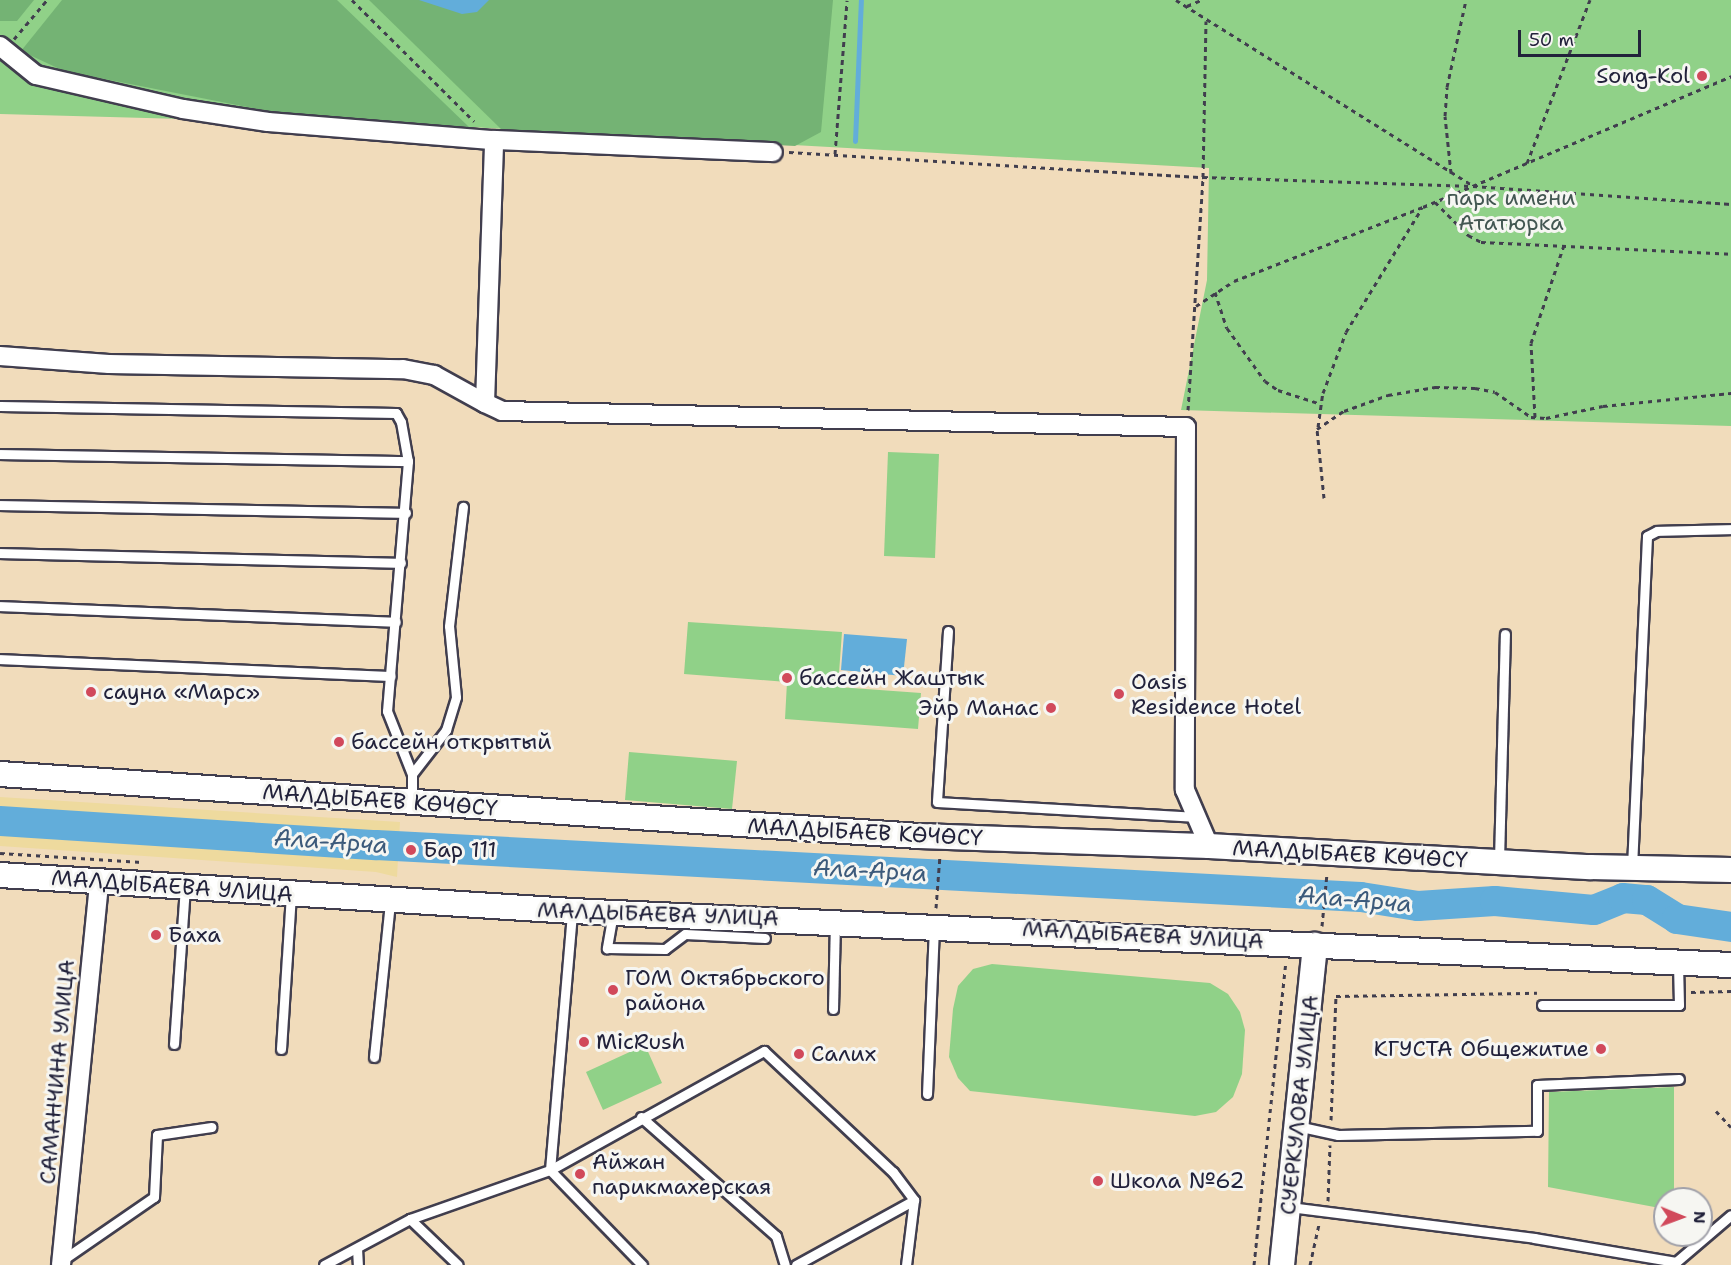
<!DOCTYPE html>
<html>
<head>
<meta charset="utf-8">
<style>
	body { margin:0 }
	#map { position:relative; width:1731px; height:1265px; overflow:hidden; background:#f1dcbb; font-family:"Shantell Sans",sans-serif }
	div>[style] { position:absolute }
	.green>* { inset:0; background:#90d188 }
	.forest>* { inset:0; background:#74b374 }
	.sand>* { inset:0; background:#eeda9e }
	.water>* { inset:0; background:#62adda }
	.stream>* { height:5px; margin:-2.5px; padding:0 2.5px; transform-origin:2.5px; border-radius:2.5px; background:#62adda }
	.river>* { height:30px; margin:-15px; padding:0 15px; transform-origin:15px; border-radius:15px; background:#62adda }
	.path>* { height:3px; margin-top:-1.5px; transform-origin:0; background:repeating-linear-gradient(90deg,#413e4e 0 4.5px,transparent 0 9px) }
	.roads { filter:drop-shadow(2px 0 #413e4e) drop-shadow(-2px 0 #413e4e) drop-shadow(0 2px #413e4e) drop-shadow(0 -2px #413e4e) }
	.service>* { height:9px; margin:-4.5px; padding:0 4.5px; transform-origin:4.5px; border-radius:4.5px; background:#fff }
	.minor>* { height:18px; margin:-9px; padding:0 9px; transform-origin:9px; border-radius:9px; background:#fff }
	.tertiary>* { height:24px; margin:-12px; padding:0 12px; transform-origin:12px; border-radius:12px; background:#fff }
	.dots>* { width:16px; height:16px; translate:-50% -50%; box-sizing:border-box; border:3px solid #f6f6f2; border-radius:50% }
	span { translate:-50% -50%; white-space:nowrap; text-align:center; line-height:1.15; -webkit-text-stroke:6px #f6f6f2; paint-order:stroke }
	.poi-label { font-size:22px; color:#22223b }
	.right { translate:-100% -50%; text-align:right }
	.left { translate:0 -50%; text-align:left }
	.park-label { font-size:22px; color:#435752 }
	.street-label { font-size:22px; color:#22223b }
	.water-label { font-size:24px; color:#3c5a7b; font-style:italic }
	.north { position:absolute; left:1653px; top:1187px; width:60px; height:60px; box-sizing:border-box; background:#f6f6f2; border:2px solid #a1a1a9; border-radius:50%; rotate:91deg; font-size:16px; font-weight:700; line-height:24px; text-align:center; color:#22223b }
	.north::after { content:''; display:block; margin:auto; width:21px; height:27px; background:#d1495b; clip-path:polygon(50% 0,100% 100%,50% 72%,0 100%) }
	.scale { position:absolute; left:1518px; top:30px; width:123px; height:27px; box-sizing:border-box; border:3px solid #22223b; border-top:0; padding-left:8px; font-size:18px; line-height:21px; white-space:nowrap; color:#22223b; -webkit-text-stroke:4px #f6f6f2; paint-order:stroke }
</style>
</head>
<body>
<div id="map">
	<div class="green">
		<i style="clip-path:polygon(0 0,1731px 0,1731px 426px,1181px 410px,1207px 280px,1209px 168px,469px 127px,0 114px)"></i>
		<i style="clip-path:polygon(888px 452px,939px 454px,935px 558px,884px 556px)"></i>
		<i style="clip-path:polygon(688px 622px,842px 632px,838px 687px,921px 693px,918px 729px,785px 719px,787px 682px,684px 674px)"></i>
		<i style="clip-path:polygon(629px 752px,737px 761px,732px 809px,625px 800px)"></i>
		<i style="clip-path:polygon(992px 964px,1210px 983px,1228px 994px,1240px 1012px,1245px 1030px,1242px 1074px,1233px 1097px,1216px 1112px,1195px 1116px,970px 1091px,958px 1078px,949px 1057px,953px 1009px,958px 986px,973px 969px)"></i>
		<i style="clip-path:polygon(645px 1045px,662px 1083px,603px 1110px,586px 1072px)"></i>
		<i style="clip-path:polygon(1674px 1087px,1674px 1199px,1665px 1199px,1665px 1209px,1548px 1187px,1549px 1092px)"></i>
	</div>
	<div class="forest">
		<i style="clip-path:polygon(0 0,34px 0,17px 21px,0 21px)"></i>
		<i style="clip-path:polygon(62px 0,337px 0,469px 127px,283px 114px,64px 71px,21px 51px)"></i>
		<i style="clip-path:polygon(369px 0,833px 0,821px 132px,795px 146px,503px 131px)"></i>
	</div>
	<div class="sand">
		<i style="clip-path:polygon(0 797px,400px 822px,397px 877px,376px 872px,0 846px)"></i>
	</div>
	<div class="water">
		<i style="clip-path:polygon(419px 0,489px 0,477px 12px,462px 14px)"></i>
		<i style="clip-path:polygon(844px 634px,907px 639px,903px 676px,841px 670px)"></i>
	</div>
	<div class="stream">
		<i style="left:855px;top:141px;width:141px;rotate:-87.6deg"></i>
	</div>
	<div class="river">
		<i style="left:0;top:821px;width:377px;rotate:3.7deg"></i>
		<i style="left:376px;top:845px;width:986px;rotate:3.02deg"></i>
		<i style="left:1361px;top:897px;width:58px;rotate:9deg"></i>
		<i style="left:1418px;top:906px;width:77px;rotate:-3.7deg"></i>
		<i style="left:1495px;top:901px;width:99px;rotate:5.2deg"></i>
		<i style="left:1594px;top:910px;width:31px;rotate:-22deg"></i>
		<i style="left:1623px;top:898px;width:24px;rotate:5deg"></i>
		<i style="left:1647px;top:900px;width:36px;rotate:32deg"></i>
		<i style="left:1677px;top:919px;width:55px;rotate:8.4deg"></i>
	</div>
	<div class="path">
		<i style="left:352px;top:0;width:172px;rotate:44.8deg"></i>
		<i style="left:1176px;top:0;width:349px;rotate:32deg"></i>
		<i style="left:1187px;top:6px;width:15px;rotate:-23deg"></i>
		<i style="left:14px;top:39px;width:51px;rotate:-49.8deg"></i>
		<i style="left:789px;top:152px;width:415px;rotate:3.5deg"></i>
		<i style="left:1203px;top:177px;width:270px;rotate:1.9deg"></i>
		<i style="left:1473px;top:186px;width:259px;rotate:4deg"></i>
		<i style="left:835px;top:154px;width:154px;rotate:-85.5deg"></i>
		<i style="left:1527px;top:163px;width:175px;rotate:-68.9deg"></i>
		<i style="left:1451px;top:173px;width:57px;rotate:-96deg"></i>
		<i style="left:1445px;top:116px;width:29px;rotate:-86deg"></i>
		<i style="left:1447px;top:87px;width:89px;rotate:-77.7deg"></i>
		<i style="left:1435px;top:202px;width:47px;rotate:45deg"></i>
		<i style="left:1468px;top:235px;width:15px;rotate:28deg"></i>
		<i style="left:1481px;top:242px;width:250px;rotate:2.7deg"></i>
		<i style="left:1215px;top:292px;width:38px;rotate:72deg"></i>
		<i style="left:1227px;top:328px;width:65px;rotate:54.4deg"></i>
		<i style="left:1265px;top:381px;width:16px;rotate:35deg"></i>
		<i style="left:1278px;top:390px;width:45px;rotate:18deg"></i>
		<i style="left:1196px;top:306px;width:45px;rotate:-33.3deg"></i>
		<i style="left:1234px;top:281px;width:203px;rotate:-21.4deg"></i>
		<i style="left:1423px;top:207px;width:335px;rotate:-23deg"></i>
		<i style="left:1188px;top:410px;width:233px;rotate:-86.3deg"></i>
		<i style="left:1203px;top:177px;width:156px;rotate:-88.9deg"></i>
		<i style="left:1535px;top:417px;width:74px;rotate:-93.1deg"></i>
		<i style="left:1531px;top:343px;width:103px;rotate:-71.4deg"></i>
		<i style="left:1318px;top:427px;width:34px;rotate:-82deg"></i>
		<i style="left:1323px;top:393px;width:65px;rotate:-69.3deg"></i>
		<i style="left:1346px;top:332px;width:145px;rotate:-58.5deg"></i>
		<i style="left:1324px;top:498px;width:69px;rotate:-95.8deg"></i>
		<i style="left:1317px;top:429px;width:32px;rotate:-34deg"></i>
		<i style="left:1344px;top:411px;width:47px;rotate:-20deg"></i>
		<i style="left:1388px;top:395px;width:48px;rotate:-9.7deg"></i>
		<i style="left:1435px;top:387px;width:40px;rotate:1.4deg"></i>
		<i style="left:1475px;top:388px;width:20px;rotate:11deg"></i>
		<i style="left:1495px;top:392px;width:44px;rotate:34.8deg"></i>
		<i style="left:1531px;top:417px;width:15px;rotate:4deg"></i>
		<i style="left:1546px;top:418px;width:58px;rotate:-11.9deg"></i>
		<i style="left:1603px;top:406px;width:129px;rotate:-5.8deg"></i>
		<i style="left:0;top:853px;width:142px;rotate:3.6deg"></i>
		<i style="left:936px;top:908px;width:53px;rotate:-85.7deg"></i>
		<i style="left:1322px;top:926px;width:53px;rotate:-84.6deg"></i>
		<i style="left:1691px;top:992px;width:40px;rotate:-1.4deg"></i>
		<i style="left:1716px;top:1111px;width:22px;rotate:47deg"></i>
		<i style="left:1331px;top:1120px;width:124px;rotate:-87.7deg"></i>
		<i style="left:1336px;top:996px;width:201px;rotate:-0.9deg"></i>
		<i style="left:1328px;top:1201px;width:56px;rotate:-88deg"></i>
		<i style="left:1254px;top:1265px;width:305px;rotate:-84deg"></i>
		<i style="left:1310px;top:1265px;width:42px;rotate:-77.6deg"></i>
	</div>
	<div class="roads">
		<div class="service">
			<i style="left:0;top:406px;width:396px;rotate:1deg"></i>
			<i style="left:396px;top:413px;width:10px;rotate:61deg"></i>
			<i style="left:401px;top:422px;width:40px;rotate:80deg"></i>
			<i style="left:408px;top:461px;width:251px;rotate:94.8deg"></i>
			<i style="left:387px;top:711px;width:68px;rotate:68.4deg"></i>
			<i style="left:412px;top:774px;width:25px;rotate:90deg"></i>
			<i style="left:0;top:454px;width:408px;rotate:1deg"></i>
			<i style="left:0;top:505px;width:406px;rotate:1.1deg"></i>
			<i style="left:0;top:553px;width:401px;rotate:1.4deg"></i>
			<i style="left:0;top:606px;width:396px;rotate:2.3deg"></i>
			<i style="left:948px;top:631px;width:171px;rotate:93.7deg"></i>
			<i style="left:937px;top:802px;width:261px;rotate:3.3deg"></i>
			<i style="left:0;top:659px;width:391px;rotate:2.5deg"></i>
			<i style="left:412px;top:774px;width:56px;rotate:-52.3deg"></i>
			<i style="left:446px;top:730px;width:34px;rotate:-73deg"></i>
			<i style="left:456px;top:697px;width:71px;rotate:-95.6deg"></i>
			<i style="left:449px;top:626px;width:120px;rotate:-83.3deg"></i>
			<i style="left:1499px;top:860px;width:226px;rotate:-88.5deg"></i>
			<i style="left:1632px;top:867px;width:331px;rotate:-87.4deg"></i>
			<i style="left:1647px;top:536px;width:11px;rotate:-27deg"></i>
			<i style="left:1657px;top:531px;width:74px;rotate:-1.5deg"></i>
			<i style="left:613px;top:913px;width:36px;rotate:100deg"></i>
			<i style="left:607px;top:948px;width:58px;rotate:1deg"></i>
			<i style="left:665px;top:949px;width:25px;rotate:-37deg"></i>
			<i style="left:685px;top:934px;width:80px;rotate:2.9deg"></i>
			<i style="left:1542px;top:1005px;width:137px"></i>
			<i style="left:1679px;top:1005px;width:41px;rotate:-91.4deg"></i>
			<i style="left:833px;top:1009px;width:86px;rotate:-88.7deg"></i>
			<i style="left:174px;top:1044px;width:156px;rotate:-86deg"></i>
			<i style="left:281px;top:1049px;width:155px;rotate:-86.3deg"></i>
			<i style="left:374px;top:1057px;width:157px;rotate:-84.1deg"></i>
			<i style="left:927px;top:1094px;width:166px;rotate:-87.6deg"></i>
			<i style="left:641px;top:1117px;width:180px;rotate:41.4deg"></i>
			<i style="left:776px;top:1236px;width:30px;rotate:73deg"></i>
			<i style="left:1297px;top:1126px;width:42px;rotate:12.4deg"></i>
			<i style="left:1338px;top:1135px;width:199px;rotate:-1.2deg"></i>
			<i style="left:1537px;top:1131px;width:46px;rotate:-90deg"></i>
			<i style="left:1537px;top:1085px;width:142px;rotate:-2.4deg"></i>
			<i style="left:1290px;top:1207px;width:246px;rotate:7.2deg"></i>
			<i style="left:1534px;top:1238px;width:144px;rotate:9.6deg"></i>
			<i style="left:1676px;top:1262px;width:72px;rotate:-40.5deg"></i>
			<i style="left:410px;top:1219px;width:66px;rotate:43.8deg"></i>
			<i style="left:357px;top:1248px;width:17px;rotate:87deg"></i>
			<i style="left:64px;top:1259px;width:109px;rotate:-34.6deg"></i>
			<i style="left:154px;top:1197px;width:62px;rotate:-87.2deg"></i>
			<i style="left:157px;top:1135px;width:55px;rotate:-8.4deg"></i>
			<i style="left:324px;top:1265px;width:98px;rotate:-28.1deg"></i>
			<i style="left:410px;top:1219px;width:148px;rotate:-19.3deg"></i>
			<i style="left:550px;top:1170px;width:259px;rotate:-85.1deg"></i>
			<i style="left:642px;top:1265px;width:132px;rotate:-134.1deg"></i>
			<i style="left:550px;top:1170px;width:245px;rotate:-29.1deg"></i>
			<i style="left:764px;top:1051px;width:177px;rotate:43.2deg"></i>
			<i style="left:893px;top:1172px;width:35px;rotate:53deg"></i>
			<i style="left:796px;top:1265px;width:135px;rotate:-28.8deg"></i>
			<i style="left:914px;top:1200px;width:65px;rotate:97deg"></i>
		</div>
		<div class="minor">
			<i style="left:0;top:46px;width:46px;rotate:38.9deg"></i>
			<i style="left:36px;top:75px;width:151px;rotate:13deg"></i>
			<i style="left:183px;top:109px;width:86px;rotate:8.7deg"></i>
			<i style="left:268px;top:122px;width:227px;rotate:4.6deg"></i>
			<i style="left:0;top:356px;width:109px;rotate:4.2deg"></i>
			<i style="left:109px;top:364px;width:294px;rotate:1deg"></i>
			<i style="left:403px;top:369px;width:32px;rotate:11deg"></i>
			<i style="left:434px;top:375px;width:58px;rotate:28.8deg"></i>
			<i style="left:485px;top:403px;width:263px;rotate:-88deg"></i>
			<i style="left:494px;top:140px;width:279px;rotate:2.5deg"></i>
			<i style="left:485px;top:403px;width:19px;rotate:25deg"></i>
			<i style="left:502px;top:411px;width:684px;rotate:1.34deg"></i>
			<i style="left:1186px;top:427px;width:363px;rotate:90.2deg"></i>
			<i style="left:1185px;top:790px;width:61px;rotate:66.8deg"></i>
			<i style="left:61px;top:1265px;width:385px;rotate:-84.3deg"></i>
		</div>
		<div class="tertiary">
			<i style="left:0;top:774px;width:921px;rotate:3.86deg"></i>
			<i style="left:919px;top:836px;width:290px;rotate:2deg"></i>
			<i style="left:1209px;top:846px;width:382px;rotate:3.2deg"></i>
			<i style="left:1590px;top:867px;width:141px;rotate:1.2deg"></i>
			<i style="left:0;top:875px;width:573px;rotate:3.6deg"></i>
			<i style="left:572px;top:911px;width:1160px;rotate:2.67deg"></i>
			<i style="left:1282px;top:1265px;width:322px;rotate:-84.1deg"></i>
		</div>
	</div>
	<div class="dots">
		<i style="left:1702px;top:76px;background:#d1495b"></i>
		<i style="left:787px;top:678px;background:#d1495b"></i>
		<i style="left:91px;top:692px;background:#d1495b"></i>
		<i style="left:1119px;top:694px;background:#d1495b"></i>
		<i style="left:1051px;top:708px;background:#d1495b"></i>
		<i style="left:339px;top:742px;background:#d1495b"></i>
		<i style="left:411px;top:850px;background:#d1495b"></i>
		<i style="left:156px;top:935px;background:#d1495b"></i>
		<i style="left:613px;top:990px;background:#d1495b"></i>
		<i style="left:584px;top:1042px;background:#d1495b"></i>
		<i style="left:1601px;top:1049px;background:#d1495b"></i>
		<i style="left:799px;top:1054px;background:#d1495b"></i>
		<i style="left:580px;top:1174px;background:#d1495b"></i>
		<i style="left:1098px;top:1181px;background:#d1495b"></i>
	</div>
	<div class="poi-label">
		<span class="right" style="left:1690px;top:76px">Song-Kol</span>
		<span class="left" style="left:799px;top:678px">бассейн Жаштык</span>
		<span class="left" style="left:1131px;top:694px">Oasis<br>Residence Hotel</span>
		<span class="left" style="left:103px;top:692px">сауна «Марс»</span>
		<span class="right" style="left:1039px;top:708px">Эйр Манас</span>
		<span class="left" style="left:351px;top:742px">бассейн открытый</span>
		<span class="left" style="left:423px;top:850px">Бар 111</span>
		<span class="left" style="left:168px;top:935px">Баха</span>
		<span class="left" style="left:625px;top:990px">ГОМ Октябрьского<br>района</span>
		<span class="left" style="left:596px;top:1042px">MicRush</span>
		<span class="right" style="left:1589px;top:1049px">КГУСТА Общежитие</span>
		<span class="left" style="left:811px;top:1054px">Салих</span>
		<span class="left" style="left:592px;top:1174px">Айжан<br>парикмахерская</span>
		<span class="left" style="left:1110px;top:1181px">Школа №62</span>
	</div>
	<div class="park-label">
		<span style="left:1511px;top:210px">парк имени<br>Ататюрка</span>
	</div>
	<div class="street-label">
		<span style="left:380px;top:800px;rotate:4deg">МАЛДЫБАЕВ КӨЧӨСҮ</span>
		<span style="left:865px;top:832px;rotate:3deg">МАЛДЫБАЕВ КӨЧӨСҮ</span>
		<span style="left:1350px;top:854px;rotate:3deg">МАЛДЫБАЕВ КӨЧӨСҮ</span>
		<span style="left:172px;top:886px;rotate:4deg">МАЛДЫБАЕВА УЛИЦА</span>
		<span style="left:658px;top:914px;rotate:2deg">МАЛДЫБАЕВА УЛИЦА</span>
		<span style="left:1143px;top:935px;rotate:3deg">МАЛДЫБАЕВА УЛИЦА</span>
		<span style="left:57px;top:1072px;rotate:-85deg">САМАНЧИНА УЛИЦА</span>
		<span style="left:1299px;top:1105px;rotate:-84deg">СУЕРКУЛОВА УЛИЦА</span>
	</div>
	<div class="water-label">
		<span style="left:331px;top:842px;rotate:4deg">Ала-Арча</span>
		<span style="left:870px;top:871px;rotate:3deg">Ала-Арча</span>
		<span style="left:1355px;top:900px;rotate:5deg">Ала-Арча</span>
	</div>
	<div class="north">N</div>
	<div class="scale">50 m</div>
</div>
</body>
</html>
